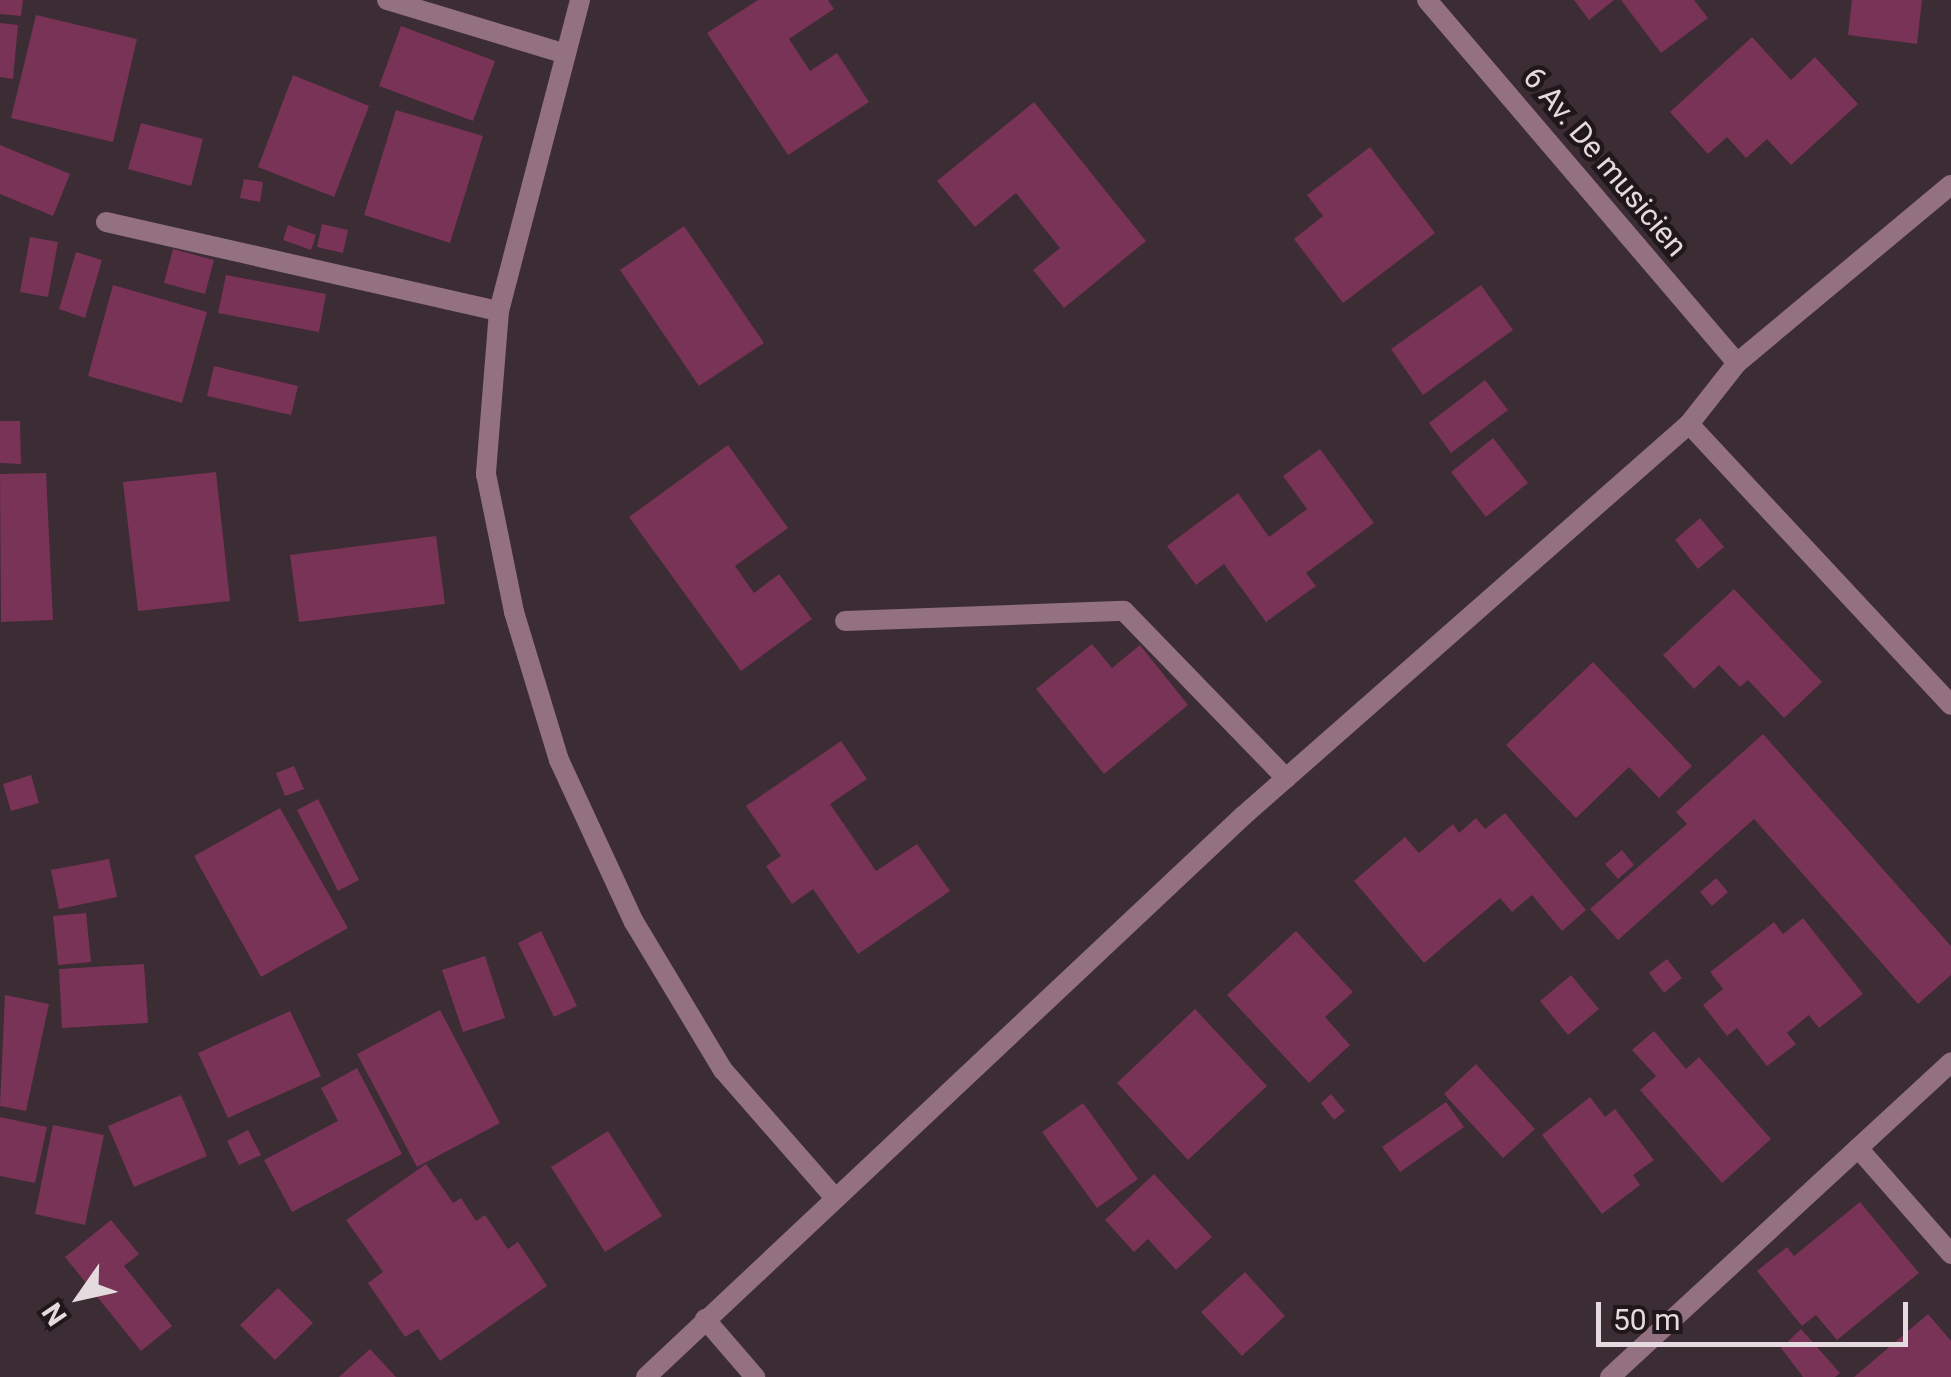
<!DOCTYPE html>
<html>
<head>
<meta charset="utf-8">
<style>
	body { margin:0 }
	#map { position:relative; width:1951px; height:1377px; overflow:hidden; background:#3c2c33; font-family:Roboto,sans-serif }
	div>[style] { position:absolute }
	.building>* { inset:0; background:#783356 }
	.minor>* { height:20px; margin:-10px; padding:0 10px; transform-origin:10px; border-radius:10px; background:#937180 }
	span { translate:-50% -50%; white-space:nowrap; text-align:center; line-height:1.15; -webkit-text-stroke:9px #1f171a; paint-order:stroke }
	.street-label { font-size:30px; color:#e5dade }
	.north { position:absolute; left:30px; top:1247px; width:100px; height:100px; -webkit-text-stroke:8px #1f171a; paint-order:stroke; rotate:236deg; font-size:28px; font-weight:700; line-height:40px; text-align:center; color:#e5dade }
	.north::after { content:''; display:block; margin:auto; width:35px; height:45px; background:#e5dade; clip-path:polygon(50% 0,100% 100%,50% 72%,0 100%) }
	.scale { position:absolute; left:1596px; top:1302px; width:312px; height:45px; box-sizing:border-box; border:5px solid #e5dade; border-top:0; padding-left:12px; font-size:30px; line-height:35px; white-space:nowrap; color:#e5dade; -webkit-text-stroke:8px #1f171a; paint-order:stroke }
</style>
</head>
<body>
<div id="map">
	<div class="building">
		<i style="clip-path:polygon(0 0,23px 0,21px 16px,0 14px)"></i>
		<i style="clip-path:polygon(758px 0,828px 0,834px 9px,789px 39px,810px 71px,837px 53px,869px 102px,788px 155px,707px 33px)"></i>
		<i style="clip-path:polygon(1574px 0,1614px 0,1589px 20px)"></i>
		<i style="clip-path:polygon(1621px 0,1694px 0,1708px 18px,1661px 53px)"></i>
		<i style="clip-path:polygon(1852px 0,1922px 0,1917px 44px,1848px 35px)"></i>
		<i style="clip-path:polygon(36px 15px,137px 39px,113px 142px,11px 118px)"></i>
		<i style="clip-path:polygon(0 23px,18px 25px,13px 79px,0 77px)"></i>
		<i style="clip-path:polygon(401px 26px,495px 61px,473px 121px,379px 86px)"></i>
		<i style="clip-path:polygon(1752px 37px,1791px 80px,1815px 57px,1858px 104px,1791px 165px,1767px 139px,1746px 158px,1727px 137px,1708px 154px,1670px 112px)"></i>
		<i style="clip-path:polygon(293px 75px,369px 106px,334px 197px,258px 167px)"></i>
		<i style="clip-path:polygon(1034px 102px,1146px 241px,1064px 308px,1033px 270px,1060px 248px,1016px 193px,975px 227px,937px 181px)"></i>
		<i style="clip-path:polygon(396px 110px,483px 136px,450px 243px,364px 215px)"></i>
		<i style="clip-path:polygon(141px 123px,203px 139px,191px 186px,128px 169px)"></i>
		<i style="clip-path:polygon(0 145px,70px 174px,53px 216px,0 194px)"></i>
		<i style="clip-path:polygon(1370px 147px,1435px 233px,1343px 303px,1294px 239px,1323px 216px,1307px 195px)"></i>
		<i style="clip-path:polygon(244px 179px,263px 182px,260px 202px,240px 198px)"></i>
		<i style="clip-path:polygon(322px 224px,348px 230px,343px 253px,317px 247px)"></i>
		<i style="clip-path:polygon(288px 225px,316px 235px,311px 250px,283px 240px)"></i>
		<i style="clip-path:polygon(684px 226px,764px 343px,699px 386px,620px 270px)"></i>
		<i style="clip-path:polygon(30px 237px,58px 242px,48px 297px,20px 292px)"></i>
		<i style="clip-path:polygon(173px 249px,214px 260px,205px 294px,164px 283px)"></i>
		<i style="clip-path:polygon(76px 252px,102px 260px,85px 318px,59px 309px)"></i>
		<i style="clip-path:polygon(226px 275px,326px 294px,319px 332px,218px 313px)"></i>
		<i style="clip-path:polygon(113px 285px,207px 312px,182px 403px,88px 376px)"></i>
		<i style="clip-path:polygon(1481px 285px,1513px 330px,1423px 395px,1391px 349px)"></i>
		<i style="clip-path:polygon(214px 366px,298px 386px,291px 415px,207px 396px)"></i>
		<i style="clip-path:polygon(1485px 380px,1508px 410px,1451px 453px,1429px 423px)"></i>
		<i style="clip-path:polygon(0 421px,20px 421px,21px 464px,0 463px)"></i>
		<i style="clip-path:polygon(1493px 438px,1528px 483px,1486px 517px,1451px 472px)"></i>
		<i style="clip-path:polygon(728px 445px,788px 528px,735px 566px,754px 593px,779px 574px,812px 619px,741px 671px,629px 517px)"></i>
		<i style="clip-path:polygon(1320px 449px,1374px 523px,1306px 573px,1316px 586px,1266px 622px,1224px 564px,1196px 585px,1167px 546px,1238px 493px,1269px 537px,1307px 509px,1283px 476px)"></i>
		<i style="clip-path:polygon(216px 472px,230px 601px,138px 611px,123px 482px)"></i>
		<i style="clip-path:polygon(46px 473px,53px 620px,1px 622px,0 474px)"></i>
		<i style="clip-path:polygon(1700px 518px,1724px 547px,1698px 569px,1675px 540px)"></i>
		<i style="clip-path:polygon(436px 536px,445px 604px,299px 622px,290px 555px)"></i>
		<i style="clip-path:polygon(1734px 589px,1822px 682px,1784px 718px,1748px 680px,1740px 687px,1719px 665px,1694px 689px,1663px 655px)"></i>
		<i style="clip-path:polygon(1092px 644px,1112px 668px,1140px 645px,1188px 705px,1104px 774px,1036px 689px)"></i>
		<i style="clip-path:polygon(1593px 662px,1692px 766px,1659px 798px,1629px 767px,1576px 818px,1506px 745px)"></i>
		<i style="clip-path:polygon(1763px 734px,1951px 946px,1951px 975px,1918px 1004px,1754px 819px,1618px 940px,1590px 909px,1687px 824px,1676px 812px)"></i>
		<i style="clip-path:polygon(841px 741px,867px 779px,830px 804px,876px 871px,917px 844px,950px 891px,858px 954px,813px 889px,792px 904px,766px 866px,781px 856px,746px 806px)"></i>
		<i style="clip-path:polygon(294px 766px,304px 789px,285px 796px,276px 773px)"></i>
		<i style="clip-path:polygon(31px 775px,39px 803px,11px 811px,3px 784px)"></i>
		<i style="clip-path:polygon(318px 799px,359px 880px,338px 891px,297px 810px)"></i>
		<i style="clip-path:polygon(280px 808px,348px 928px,261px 977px,194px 856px)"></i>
		<i style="clip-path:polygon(1505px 813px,1586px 910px,1562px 931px,1532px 895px,1512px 912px,1500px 898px,1424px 963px,1354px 881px,1405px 837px,1419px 853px,1453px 824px,1459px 833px,1476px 818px,1485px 829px)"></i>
		<i style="clip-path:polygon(1622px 850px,1634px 865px,1618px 879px,1605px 864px)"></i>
		<i style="clip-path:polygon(109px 859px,117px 897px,59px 909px,51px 870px)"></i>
		<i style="clip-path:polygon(1716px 878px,1728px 892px,1712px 906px,1700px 892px)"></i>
		<i style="clip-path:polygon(86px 913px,91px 962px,58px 965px,53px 916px)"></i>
		<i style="clip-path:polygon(1803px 918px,1863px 994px,1819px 1028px,1809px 1015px,1787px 1033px,1796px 1044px,1767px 1066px,1737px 1028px,1727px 1036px,1703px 1005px,1723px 989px,1710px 972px,1774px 922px,1783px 934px)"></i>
		<i style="clip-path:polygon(541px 931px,577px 1006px,554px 1017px,518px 943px)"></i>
		<i style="clip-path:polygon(1296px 931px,1353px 992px,1325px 1017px,1350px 1045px,1309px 1083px,1227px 995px)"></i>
		<i style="clip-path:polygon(485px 956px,505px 1018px,463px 1032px,442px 970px)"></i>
		<i style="clip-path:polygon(1667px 959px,1682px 978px,1664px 993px,1649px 973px)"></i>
		<i style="clip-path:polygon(144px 964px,148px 1023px,62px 1028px,59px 969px)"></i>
		<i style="clip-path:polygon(1571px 975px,1599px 1009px,1568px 1035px,1540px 1001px)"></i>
		<i style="clip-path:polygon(5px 995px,49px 1004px,26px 1111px,0 1106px)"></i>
		<i style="clip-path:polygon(1195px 1009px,1267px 1086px,1188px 1160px,1117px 1083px)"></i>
		<i style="clip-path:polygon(440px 1010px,500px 1123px,417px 1167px,357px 1054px)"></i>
		<i style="clip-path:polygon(290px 1011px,321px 1076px,228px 1118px,198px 1053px)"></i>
		<i style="clip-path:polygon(1654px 1031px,1686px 1069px,1699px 1057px,1771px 1139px,1722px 1183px,1640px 1090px,1656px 1076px,1632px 1050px)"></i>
		<i style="clip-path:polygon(1476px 1064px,1535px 1129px,1503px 1158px,1444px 1094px)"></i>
		<i style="clip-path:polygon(357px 1068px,402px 1154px,292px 1212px,264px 1160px,338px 1121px,321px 1088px)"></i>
		<i style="clip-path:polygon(1331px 1094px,1345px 1111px,1334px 1120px,1321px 1103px)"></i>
		<i style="clip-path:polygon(181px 1095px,207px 1156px,134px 1187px,108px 1126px)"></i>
		<i style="clip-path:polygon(1590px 1097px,1605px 1117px,1615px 1109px,1654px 1160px,1633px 1175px,1640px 1185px,1602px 1214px,1542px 1135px)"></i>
		<i style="clip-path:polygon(1446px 1102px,1464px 1127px,1400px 1172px,1382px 1147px)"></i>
		<i style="clip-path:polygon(1083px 1103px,1138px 1179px,1097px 1208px,1042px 1132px)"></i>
		<i style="clip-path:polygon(0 1117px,47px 1127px,35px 1183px,0 1176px)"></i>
		<i style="clip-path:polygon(53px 1125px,104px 1135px,85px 1225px,35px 1214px)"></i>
		<i style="clip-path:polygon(248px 1130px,261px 1155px,239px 1165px,227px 1141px)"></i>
		<i style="clip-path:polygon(608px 1131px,662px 1216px,605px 1252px,551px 1167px)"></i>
		<i style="clip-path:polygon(426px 1164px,453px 1203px,461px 1198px,476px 1221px,485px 1215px,508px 1249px,518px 1242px,547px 1286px,440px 1361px,418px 1329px,405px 1337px,368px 1283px,383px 1272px,346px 1220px)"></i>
		<i style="clip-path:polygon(1154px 1174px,1212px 1237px,1176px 1270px,1148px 1239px,1134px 1252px,1105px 1220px)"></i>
		<i style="clip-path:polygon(1860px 1202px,1919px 1273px,1837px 1340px,1816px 1315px,1802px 1326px,1757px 1271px,1787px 1247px,1794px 1256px)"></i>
		<i style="clip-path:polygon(111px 1220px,139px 1254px,124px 1266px,172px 1326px,141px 1351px,65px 1257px)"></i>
		<i style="clip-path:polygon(1245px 1272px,1285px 1316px,1242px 1356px,1201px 1312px)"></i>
		<i style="clip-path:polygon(278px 1288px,313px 1323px,275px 1360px,240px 1325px)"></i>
		<i style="clip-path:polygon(1928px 1314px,1951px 1341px,1951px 1377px,1854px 1377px)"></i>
		<i style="clip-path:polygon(1801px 1329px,1840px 1373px,1835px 1377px,1803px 1377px,1781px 1348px)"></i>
		<i style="clip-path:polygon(370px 1349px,396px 1377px,339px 1377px)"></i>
	</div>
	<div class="minor">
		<i style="left:387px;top:0;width:183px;rotate:16.8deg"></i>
		<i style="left:580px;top:0;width:321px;rotate:104.6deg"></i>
		<i style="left:499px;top:311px;width:164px;rotate:94.6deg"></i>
		<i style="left:486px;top:474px;width:141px;rotate:78.5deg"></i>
		<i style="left:514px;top:612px;width:155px;rotate:73.1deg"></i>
		<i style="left:559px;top:760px;width:179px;rotate:65.2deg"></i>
		<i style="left:634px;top:922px;width:173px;rotate:59deg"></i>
		<i style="left:723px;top:1070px;width:169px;rotate:48.8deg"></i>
		<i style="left:1427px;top:0;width:477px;rotate:49.5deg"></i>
		<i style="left:106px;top:222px;width:403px;rotate:12.8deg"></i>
		<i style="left:1689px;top:424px;width:384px;rotate:47deg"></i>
		<i style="left:845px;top:621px;width:279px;rotate:-2.1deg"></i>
		<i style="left:1124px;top:611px;width:233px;rotate:45.9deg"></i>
		<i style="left:1858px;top:1148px;width:141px;rotate:48.7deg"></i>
		<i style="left:705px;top:1319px;width:77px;rotate:49.2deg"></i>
		<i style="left:646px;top:1377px;width:819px;rotate:-43.22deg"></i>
		<i style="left:1243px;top:816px;width:594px;rotate:-41.31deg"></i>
		<i style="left:1689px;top:424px;width:78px;rotate:-51.8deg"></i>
		<i style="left:1737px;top:363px;width:278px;rotate:-39.8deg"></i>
		<i style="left:1610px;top:1377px;width:464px;rotate:-42.7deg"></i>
	</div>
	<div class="street-label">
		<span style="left:1605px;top:162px;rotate:50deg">6 Av. De musicien</span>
	</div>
	<div class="north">N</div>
	<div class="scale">50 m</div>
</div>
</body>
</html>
